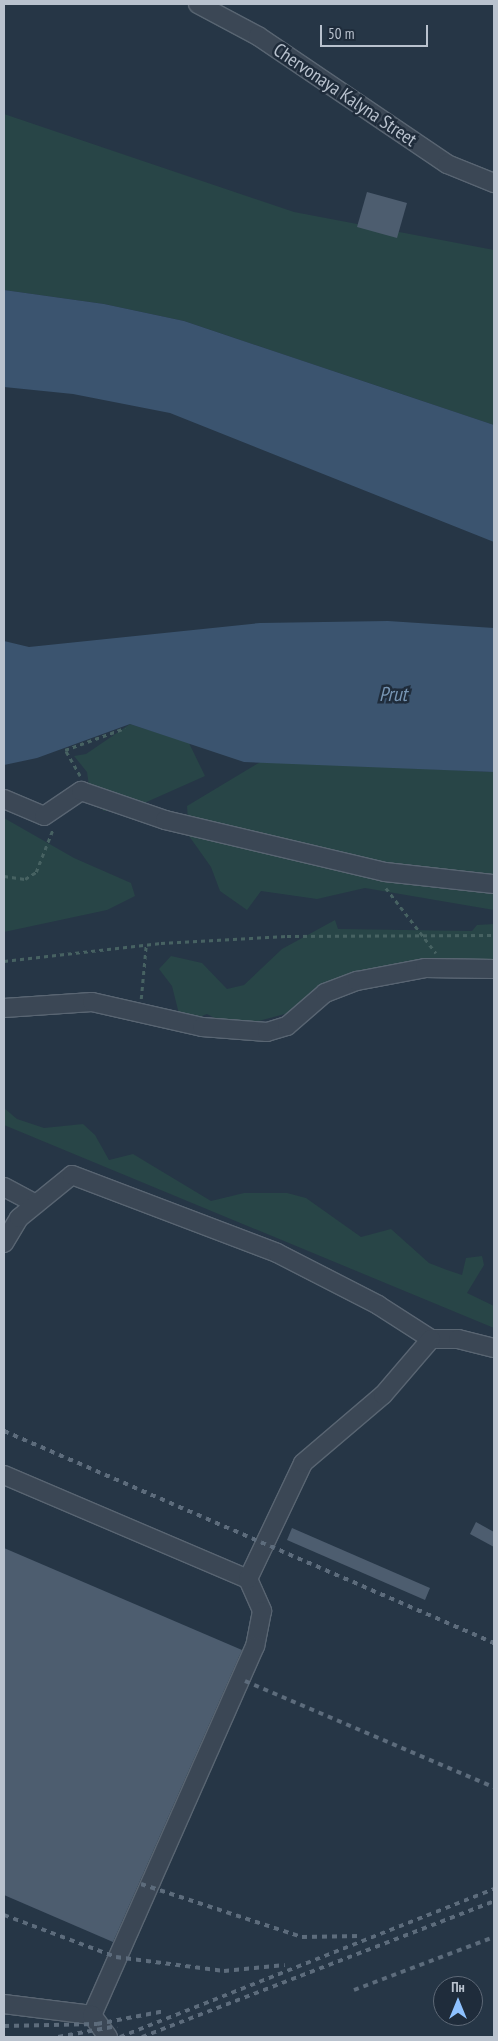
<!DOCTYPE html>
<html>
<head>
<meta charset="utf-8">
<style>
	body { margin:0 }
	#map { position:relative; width:498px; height:2041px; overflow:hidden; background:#263646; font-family:"PT Sans Narrow",sans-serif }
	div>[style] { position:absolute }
	.green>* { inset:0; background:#284547 }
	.water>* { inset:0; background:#3b546f }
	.building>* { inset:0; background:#4d5d6f }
	.path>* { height:2.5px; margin-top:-1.25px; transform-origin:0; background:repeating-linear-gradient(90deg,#476262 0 4px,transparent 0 8px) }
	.roads { filter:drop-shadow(1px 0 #596572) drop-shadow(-1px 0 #596572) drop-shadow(0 1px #596572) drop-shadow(0 -1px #596572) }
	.minor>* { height:18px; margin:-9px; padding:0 9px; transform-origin:9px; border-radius:9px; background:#3b4755 }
	.rail>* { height:4px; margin-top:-2px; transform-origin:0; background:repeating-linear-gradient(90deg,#5d6c7c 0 5px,transparent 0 10px) }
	span { translate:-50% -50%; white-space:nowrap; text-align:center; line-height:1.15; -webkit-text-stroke:5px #1f2c3b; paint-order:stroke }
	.street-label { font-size:19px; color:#b9c2ce }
	.water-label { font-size:20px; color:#7795b3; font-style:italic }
	.frame { position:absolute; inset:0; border:5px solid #b9c2ce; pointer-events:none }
	.north { position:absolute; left:433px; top:1976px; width:50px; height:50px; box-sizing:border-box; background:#1f2c3b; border:1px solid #5d6876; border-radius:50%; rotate:0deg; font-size:14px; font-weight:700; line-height:20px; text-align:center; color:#b9c2ce }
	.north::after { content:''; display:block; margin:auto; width:18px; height:22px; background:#8ec1fe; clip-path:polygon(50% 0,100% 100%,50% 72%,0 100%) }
	.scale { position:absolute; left:320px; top:25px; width:108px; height:22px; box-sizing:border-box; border:2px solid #b9c2ce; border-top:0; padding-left:6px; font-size:15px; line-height:18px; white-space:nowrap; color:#b9c2ce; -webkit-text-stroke:4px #1f2c3b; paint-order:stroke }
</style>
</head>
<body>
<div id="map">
	<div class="green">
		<i style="clip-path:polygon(4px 114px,294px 212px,494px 250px,494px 425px,184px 321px,104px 304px,4px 290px)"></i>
		<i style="clip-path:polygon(130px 724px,189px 743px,205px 776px,133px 808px,104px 811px,91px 800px,87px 772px,74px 756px,86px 754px)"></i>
		<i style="clip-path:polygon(262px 761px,494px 772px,494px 910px,365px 888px,317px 899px,261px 891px,247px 910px,220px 891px,211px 867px,189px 836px,187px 806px)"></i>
		<i style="clip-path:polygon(4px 818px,74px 858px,131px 883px,135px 896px,107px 910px,4px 932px)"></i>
		<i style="clip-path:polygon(335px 920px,338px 929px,472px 931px,477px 925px,494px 924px,494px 965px,425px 963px,300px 1010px,247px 1024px,224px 1023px,207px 1014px,189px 1021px,180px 1018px,172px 986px,159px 969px,171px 956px,202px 963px,227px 989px,244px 985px,282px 949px)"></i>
		<i style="clip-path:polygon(4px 1108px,17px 1119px,44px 1128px,83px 1124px,95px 1135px,109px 1160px,133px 1154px,211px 1201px,244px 1193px,287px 1193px,306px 1198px,361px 1237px,391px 1229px,429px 1263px,447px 1270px,462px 1275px,466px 1258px,482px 1256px,484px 1265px,467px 1293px,494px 1306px,494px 1328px,4px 1125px)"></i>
	</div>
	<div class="water">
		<i style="clip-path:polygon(4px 290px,104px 304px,184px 321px,494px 425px,494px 542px,170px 413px,73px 394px,4px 387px)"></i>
		<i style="clip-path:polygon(388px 621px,494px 628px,494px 772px,244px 762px,130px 724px,37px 758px,4px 765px,4px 641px,29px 647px,260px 623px)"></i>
	</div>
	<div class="building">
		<i style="clip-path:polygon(367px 192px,407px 203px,397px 238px,357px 227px)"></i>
		<i style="clip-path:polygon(476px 1522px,494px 1532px,494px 1547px,470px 1534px)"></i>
		<i style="clip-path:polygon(292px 1528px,430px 1588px,425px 1600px,287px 1540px)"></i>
		<i style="clip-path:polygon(4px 1548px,242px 1650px,113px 1942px,4px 1895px)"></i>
	</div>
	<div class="path">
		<i style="left:80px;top:776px;width:30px;rotate:-120deg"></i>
		<i style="left:65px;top:750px;width:64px;rotate:-20.1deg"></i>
		<i style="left:4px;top:876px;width:21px;rotate:8deg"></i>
		<i style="left:25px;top:879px;width:13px;rotate:-32deg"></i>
		<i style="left:36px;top:872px;width:46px;rotate:-68.4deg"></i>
		<i style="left:386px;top:888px;width:82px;rotate:52.4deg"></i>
		<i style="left:4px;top:961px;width:158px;rotate:-6.5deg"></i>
		<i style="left:161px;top:943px;width:126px;rotate:-3.2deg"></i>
		<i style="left:287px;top:936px;width:207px;rotate:-0.3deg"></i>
		<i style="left:141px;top:999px;width:54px;rotate:-84.7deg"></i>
	</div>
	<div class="roads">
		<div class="minor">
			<i style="left:198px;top:4px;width:68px;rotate:28.1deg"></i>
			<i style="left:258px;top:36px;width:228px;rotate:34.1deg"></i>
			<i style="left:447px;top:164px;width:51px;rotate:22deg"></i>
			<i style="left:4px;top:799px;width:43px;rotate:23deg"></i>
			<i style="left:44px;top:816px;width:45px;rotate:-34deg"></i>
			<i style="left:81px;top:791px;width:89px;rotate:19deg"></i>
			<i style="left:165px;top:820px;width:226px;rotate:13.3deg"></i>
			<i style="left:385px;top:872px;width:110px;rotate:6.3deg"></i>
			<i style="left:4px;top:1008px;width:88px;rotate:-3.9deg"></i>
			<i style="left:92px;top:1002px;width:113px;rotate:12.8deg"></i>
			<i style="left:202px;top:1027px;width:65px;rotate:4.4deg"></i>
			<i style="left:267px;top:1032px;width:21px;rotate:-17deg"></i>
			<i style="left:287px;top:1026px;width:50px;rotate:-41deg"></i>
			<i style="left:325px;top:993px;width:34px;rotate:-21deg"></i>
			<i style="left:357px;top:981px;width:69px;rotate:-10.8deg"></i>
			<i style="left:425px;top:968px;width:69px;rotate:0.8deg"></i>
			<i style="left:4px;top:1187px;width:36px;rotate:28deg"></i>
			<i style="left:4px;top:1243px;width:29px;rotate:-59deg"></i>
			<i style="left:19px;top:1218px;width:68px;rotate:-39.1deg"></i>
			<i style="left:72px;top:1175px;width:219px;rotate:20.8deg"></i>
			<i style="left:277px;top:1253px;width:114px;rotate:27.2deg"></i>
			<i style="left:378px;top:1305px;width:63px;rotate:32.7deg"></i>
			<i style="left:431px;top:1339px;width:27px"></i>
			<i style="left:458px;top:1339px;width:37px;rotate:14deg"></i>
			<i style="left:4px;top:1475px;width:265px;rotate:23.1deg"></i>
			<i style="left:248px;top:1579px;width:35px;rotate:66deg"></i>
			<i style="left:262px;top:1611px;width:36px;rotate:101deg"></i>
			<i style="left:255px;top:1646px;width:403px;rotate:113.8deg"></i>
			<i style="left:92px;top:2015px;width:89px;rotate:-172.9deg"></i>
			<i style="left:248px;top:1579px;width:128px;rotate:-64.6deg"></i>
			<i style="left:303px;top:1463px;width:105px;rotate:-40.4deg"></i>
			<i style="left:383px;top:1395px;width:74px;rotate:-49.4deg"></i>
			<i style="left:92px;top:2015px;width:27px;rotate:54deg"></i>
		</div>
	</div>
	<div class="rail">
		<i style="left:4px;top:1431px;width:534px;rotate:23.4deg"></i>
		<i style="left:245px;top:1681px;width:271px;rotate:23.1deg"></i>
		<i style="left:141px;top:1884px;width:169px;rotate:18.2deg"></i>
		<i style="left:302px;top:1937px;width:58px;rotate:-1deg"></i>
		<i style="left:4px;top:1915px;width:120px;rotate:20.6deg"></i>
		<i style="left:116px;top:1957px;width:109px;rotate:7.4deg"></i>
		<i style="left:224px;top:1971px;width:61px;rotate:-5.6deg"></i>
		<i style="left:354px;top:1990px;width:150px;rotate:-20.7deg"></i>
		<i style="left:4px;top:2026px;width:93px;rotate:-1.2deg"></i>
		<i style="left:97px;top:2024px;width:69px;rotate:-10.8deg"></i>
		<i style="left:58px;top:2037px;width:60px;rotate:-10.6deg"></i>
		<i style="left:120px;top:2037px;width:402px;rotate:-21.6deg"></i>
		<i style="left:142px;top:2037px;width:377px;rotate:-21.1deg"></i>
	</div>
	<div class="street-label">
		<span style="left:345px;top:95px;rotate:34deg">Chervonaya Kalyna Street</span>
	</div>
	<div class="water-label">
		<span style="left:393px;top:694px">Prut</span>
	</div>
	<div class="frame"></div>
	<div class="north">Пн</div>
	<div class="scale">50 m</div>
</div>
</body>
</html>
